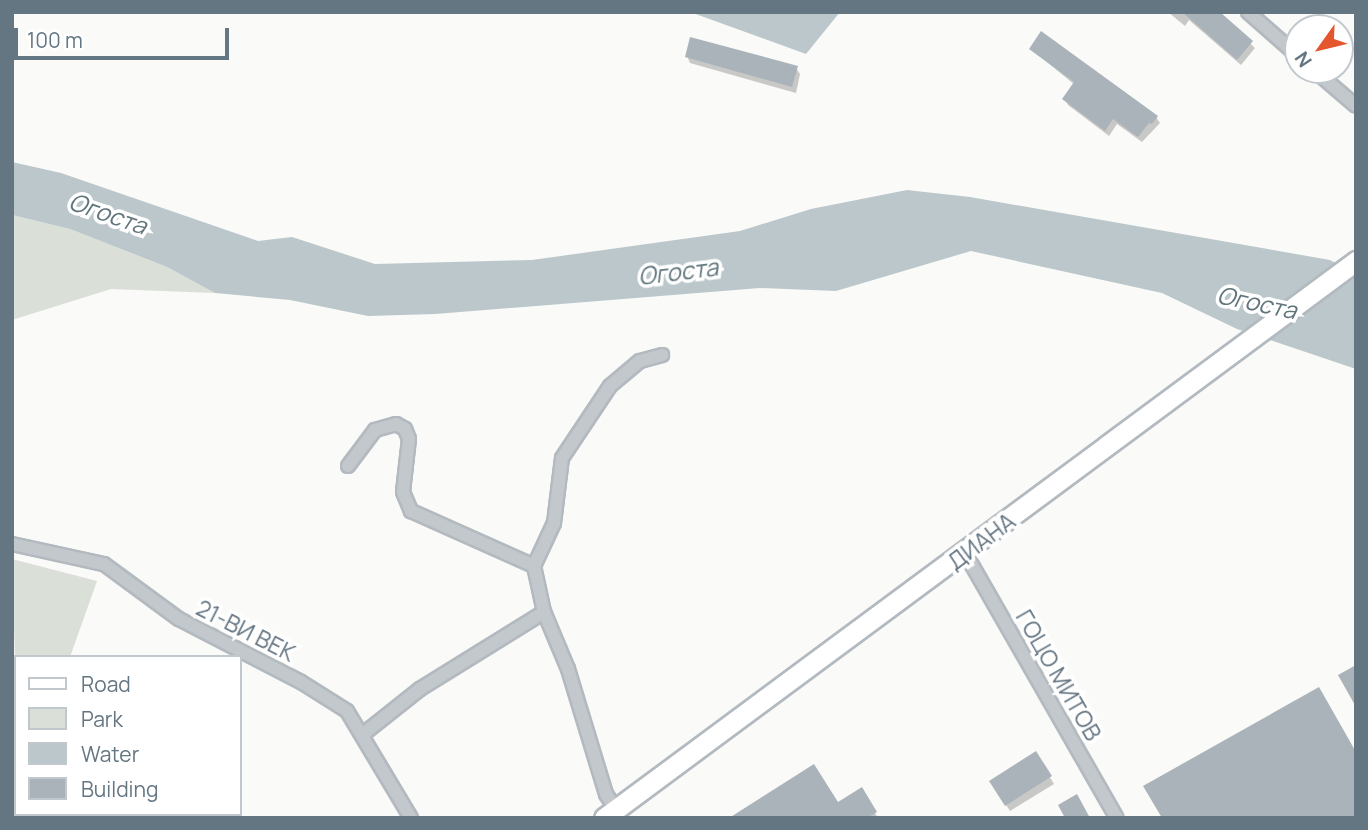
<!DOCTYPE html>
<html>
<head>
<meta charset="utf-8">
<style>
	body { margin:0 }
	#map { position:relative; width:1368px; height:830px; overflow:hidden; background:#fafaf8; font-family:Manrope,sans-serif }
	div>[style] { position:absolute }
	.green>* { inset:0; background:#dadfd7 }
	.water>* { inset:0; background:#bbc7cb }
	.shadow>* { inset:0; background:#0003 }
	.building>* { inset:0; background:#aab3b9 }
	.roads { filter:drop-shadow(2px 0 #b3babf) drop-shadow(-2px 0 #b3babf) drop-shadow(0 2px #b3babf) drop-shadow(0 -2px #b3babf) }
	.street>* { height:12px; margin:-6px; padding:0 6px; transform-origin:6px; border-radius:6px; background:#c3c8cc }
	.secondary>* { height:19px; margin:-9.5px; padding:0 9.5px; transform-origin:9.5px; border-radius:9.5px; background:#fff }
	span { translate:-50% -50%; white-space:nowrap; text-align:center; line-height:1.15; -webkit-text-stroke:7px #fff; paint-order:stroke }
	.street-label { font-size:23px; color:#657683 }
	.water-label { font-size:24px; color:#60757c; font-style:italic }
	.frame { position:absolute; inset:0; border:14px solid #657683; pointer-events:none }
	.legend { position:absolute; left:14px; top:655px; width:228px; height:161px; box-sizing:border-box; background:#fff; border:2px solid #c1c8cd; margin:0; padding:9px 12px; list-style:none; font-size:21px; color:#657683 }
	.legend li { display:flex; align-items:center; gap:14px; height:35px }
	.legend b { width:35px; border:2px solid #c1c8cd }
	.north { position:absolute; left:1284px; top:14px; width:70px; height:70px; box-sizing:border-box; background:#fff; border:2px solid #c1c8cd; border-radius:50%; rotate:236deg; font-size:19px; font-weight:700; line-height:28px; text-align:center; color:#657683 }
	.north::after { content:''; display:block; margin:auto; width:24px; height:32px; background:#e4572e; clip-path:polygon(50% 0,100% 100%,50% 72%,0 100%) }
	.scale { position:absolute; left:14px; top:28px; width:215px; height:32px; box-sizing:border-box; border:4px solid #657683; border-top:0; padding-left:9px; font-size:21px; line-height:24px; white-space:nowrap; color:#657683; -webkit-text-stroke:5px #fff; paint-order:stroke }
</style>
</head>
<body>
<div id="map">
	<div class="green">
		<i style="clip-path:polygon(12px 215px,70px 229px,167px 267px,215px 293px,111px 289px,12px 320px)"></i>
		<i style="clip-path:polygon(12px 559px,97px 581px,70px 657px,16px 657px,16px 691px)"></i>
	</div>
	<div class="water">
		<i style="clip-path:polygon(690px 12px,840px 12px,806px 54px)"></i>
		<i style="clip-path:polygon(12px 162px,61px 173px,258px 241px,292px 237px,375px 264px,532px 260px,740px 231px,811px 209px,907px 190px,970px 197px,1330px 260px,1356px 274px,1356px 369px,1237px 329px,1162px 293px,971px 251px,836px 291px,760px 288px,435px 314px,368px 316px,290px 300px,215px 293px,167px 267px,70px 229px,12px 215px)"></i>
	</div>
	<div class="shadow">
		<i style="clip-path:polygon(1168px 12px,1217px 12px,1255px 48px,1241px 65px,1189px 20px,1185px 26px)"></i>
		<i style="clip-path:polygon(1031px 49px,1156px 117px,1160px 123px,1142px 142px,1117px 124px,1109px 136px,1068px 105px,1065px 99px,1075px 85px)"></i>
		<i style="clip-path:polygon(687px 56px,796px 68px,800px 74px,796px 93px,690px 63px)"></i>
		<i style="clip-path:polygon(1036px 754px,1054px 784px,1010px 811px,991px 782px)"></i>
		<i style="clip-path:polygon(861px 790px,878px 818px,809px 818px,837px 804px)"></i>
	</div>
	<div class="building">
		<i style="clip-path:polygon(1182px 12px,1220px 12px,1253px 41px,1237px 60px)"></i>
		<i style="clip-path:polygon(1041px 31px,1158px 116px,1152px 124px,1149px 123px,1138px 137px,1113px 119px,1105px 131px,1062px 99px,1074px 82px,1029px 49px)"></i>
		<i style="clip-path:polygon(690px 37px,798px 66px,792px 87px,685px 57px)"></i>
		<i style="clip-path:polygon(1356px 665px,1356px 707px,1338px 675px)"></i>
		<i style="clip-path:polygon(1319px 687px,1356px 752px,1356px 818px,1162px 818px,1143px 786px)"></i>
		<i style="clip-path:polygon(1036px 751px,1052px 776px,1005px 806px,989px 781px)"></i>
		<i style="clip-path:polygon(814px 764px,838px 802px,862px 787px,877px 812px,867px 818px,729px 818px)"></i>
		<i style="clip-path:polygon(1077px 794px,1090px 818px,1065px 818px,1058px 805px)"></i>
	</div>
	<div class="roads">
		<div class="street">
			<i style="left:1248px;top:12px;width:67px;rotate:41.3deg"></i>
			<i style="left:1314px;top:70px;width:55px;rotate:40.6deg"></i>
			<i style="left:348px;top:466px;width:45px;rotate:-53.1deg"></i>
			<i style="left:375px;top:430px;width:22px;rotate:-16deg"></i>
			<i style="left:396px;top:424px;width:10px;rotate:29deg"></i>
			<i style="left:405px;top:429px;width:11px;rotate:68deg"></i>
			<i style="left:409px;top:439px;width:53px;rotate:96.5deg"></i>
			<i style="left:403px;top:492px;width:21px;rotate:67deg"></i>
			<i style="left:411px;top:511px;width:135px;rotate:24.1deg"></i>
			<i style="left:12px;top:544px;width:94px;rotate:12.3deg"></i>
			<i style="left:104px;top:564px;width:93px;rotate:36.3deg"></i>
			<i style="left:179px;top:619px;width:137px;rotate:27.3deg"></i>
			<i style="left:301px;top:682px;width:54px;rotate:32.2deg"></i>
			<i style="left:347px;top:711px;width:125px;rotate:59.1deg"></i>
			<i style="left:965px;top:553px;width:305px;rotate:60.2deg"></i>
			<i style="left:362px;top:735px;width:74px;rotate:-38.4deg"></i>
			<i style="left:420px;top:689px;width:146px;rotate:-31.8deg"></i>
			<i style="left:616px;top:809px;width:18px;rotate:-124deg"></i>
			<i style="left:606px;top:794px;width:131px;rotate:-106.9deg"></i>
			<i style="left:568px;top:669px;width:62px;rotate:-112.8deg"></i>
			<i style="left:544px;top:612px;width:47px;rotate:-102.3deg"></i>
			<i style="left:534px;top:566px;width:47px;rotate:-65.1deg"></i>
			<i style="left:554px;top:523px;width:65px;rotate:-83deg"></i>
			<i style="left:562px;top:458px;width:87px;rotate:-56.3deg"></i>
			<i style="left:610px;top:386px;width:39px;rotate:-40deg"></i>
			<i style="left:640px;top:361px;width:23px;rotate:-15deg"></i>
		</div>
		<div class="secondary">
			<i style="left:604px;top:818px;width:936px;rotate:-36.53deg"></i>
		</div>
	</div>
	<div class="street-label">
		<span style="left:981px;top:541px;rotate:-37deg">ДИАНА</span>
		<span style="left:246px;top:630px;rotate:27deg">21-ВИ ВЕК</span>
		<span style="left:1059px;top:675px;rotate:60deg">ГОЦО МИТОВ</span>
	</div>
	<div class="water-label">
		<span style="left:108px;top:213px;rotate:19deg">Огоста</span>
		<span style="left:678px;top:271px;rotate:-7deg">Огоста</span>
		<span style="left:1257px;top:302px;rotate:12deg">Огоста</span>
	</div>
	<div class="frame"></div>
	<ul class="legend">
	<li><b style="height:9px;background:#fff"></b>Road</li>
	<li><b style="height:19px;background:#dadfd7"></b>Park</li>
	<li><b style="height:19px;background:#bbc7cb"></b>Water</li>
	<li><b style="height:19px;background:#aab3b9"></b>Building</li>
	</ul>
	<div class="north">N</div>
	<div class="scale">100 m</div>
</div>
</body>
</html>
